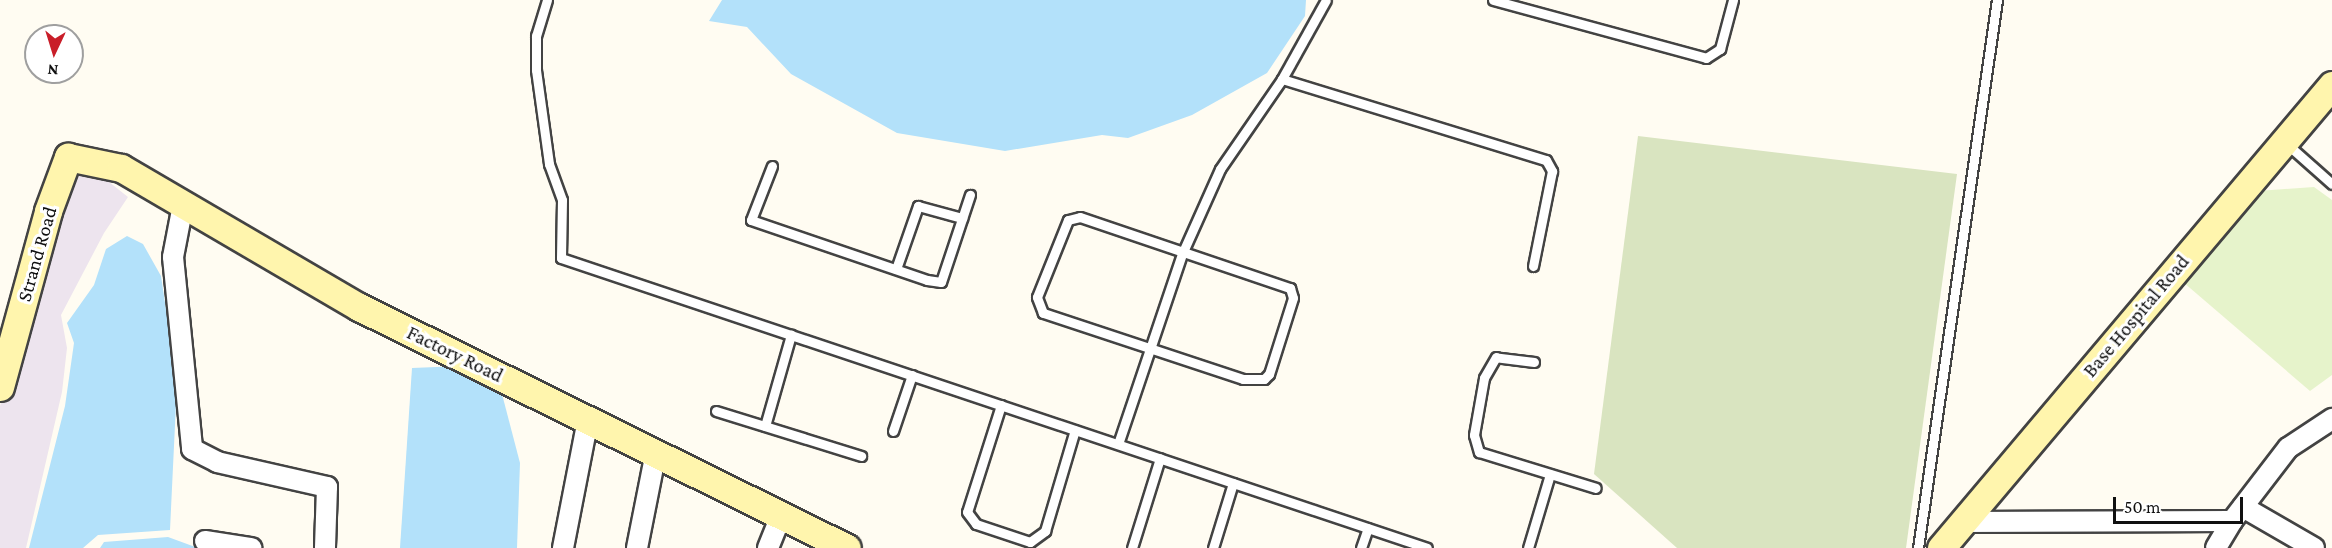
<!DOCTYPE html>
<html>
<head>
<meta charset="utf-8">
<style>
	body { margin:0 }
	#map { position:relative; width:2332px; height:548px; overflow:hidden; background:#fffcf2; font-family:"Crimson Pro",serif }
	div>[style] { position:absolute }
	.industrial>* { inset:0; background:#ede4ee }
	.cemetery>* { inset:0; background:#d9e4c0 }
	.pitch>* { inset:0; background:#e6f3cb }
	.water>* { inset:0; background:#b3e1fa }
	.roads { filter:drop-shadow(2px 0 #434343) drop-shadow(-2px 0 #434343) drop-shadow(0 2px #434343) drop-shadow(0 -2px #434343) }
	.lane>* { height:9px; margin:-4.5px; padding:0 4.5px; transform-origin:4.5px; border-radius:4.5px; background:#fff }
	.street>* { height:20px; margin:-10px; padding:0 10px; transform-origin:10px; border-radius:10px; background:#fff }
	.secondary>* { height:27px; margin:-13.5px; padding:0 13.5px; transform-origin:13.5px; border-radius:13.5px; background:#fff5ad }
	span { translate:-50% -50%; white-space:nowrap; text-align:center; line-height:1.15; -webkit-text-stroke:6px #fff; paint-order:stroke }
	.street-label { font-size:20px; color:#101010 }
	.north { position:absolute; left:24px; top:24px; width:60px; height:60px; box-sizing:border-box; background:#fff; border:2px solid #9f9f9f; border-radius:50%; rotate:184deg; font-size:16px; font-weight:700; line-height:24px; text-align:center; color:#101010 }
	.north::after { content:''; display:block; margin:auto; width:21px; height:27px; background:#c91e29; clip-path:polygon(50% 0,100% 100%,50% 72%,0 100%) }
	.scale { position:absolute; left:2113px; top:497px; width:130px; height:27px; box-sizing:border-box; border:3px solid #101010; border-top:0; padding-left:8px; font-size:18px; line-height:21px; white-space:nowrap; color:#101010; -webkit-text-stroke:4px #fff; paint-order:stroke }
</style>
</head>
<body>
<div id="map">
	<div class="industrial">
		<i style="clip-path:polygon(69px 171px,99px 174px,128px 197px,104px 233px,61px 315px,67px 348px,62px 392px,26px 548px,0 548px,0 406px)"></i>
	</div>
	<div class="cemetery">
		<i style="clip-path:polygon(1638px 136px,1957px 174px,1906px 548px,1677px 548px,1594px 474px)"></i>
	</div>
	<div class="pitch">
		<i style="clip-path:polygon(2314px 187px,2332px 200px,2332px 375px,2310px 391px,2183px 282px,2258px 191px)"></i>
	</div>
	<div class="water">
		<i style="clip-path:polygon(722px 0,1306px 0,1305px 16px,1267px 73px,1192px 115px,1128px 138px,1102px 135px,1005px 151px,897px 133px,791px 74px,747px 27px,709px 21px)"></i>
		<i style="clip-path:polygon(127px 236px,143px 244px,161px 276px,177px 383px,170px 530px,98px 535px,83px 548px,29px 548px,65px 406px,74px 343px,67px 323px,94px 285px,106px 249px)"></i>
		<i style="clip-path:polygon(461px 366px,502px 394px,520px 463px,517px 548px,400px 548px,412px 368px)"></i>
		<i style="clip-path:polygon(168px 537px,198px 548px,100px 548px,104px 542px)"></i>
	</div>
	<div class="roads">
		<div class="lane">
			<i style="left:547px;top:0;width:38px;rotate:107deg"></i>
			<i style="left:536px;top:36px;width:34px;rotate:90deg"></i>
			<i style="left:536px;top:70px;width:95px;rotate:82.1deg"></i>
			<i style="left:549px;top:164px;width:38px;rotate:70deg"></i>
			<i style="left:562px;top:200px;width:58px;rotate:91deg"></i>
			<i style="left:561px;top:258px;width:913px;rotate:18.51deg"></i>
			<i style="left:1493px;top:0;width:221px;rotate:15.2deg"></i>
			<i style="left:1706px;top:58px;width:17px;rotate:-33deg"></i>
			<i style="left:1720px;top:49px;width:51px;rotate:-75.1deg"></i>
			<i style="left:1282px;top:79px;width:276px;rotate:17.1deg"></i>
			<i style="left:1546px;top:160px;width:13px;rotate:61deg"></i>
			<i style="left:1552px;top:171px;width:97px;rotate:101.3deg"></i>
			<i style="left:2287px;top:144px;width:60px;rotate:41.6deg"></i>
			<i style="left:772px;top:166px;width:58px;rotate:111.3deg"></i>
			<i style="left:751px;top:220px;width:186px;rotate:18.8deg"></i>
			<i style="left:927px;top:280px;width:14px;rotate:8deg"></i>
			<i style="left:941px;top:282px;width:92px;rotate:-71.6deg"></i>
			<i style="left:1080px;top:217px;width:222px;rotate:18.7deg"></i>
			<i style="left:1290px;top:288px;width:10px;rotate:73deg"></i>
			<i style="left:1293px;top:298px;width:80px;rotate:107.5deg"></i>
			<i style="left:1269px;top:374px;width:7px;rotate:135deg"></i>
			<i style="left:1264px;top:379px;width:21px;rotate:180deg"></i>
			<i style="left:1243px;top:379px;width:211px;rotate:-161.7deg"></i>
			<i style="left:1043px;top:313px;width:17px;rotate:-111deg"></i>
			<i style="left:1037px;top:297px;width:83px;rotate:-68.1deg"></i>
			<i style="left:1068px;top:220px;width:12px;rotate:-14deg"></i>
			<i style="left:896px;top:269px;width:67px;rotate:-70.8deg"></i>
			<i style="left:918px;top:206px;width:46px;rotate:15.3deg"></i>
			<i style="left:1534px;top:362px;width:38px;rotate:-173deg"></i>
			<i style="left:1496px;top:357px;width:24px;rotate:120deg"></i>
			<i style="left:1484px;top:378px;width:58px;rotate:100deg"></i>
			<i style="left:1474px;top:435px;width:18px;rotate:74deg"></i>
			<i style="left:1479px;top:452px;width:122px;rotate:17.1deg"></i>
			<i style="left:1001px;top:405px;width:112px;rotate:107.6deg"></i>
			<i style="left:967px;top:512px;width:15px;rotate:53deg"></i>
			<i style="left:976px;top:524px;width:57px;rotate:18.4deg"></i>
			<i style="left:1030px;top:542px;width:19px;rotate:-36deg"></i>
			<i style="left:1045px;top:531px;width:105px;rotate:-73.5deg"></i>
			<i style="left:716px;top:411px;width:152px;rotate:17.2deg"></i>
			<i style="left:765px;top:426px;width:95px;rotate:-74.1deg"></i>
			<i style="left:893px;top:431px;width:59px;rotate:-71.3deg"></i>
			<i style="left:1118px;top:444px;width:200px;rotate:-71.4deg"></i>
			<i style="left:1182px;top:254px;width:93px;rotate:-65.9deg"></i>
			<i style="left:1220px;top:169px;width:109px;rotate:-55.4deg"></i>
			<i style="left:1282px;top:79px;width:90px;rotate:-60.9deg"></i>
			<i style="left:1132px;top:548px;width:94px;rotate:-72.7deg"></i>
			<i style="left:1213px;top:548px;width:68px;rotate:-72.9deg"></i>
			<i style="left:1361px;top:548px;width:21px;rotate:-71deg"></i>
			<i style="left:1528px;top:548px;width:77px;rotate:-73.4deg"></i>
			<i style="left:1918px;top:548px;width:554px;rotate:-81.8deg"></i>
		</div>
		<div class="street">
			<i style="left:183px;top:205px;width:53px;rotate:100.9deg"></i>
			<i style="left:173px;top:257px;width:193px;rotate:84.3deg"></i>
			<i style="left:192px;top:449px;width:28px;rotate:27deg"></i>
			<i style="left:217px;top:462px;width:113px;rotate:12.8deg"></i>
			<i style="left:327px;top:487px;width:61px;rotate:91.9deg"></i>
			<i style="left:2243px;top:507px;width:82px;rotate:30deg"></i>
			<i style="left:2232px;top:521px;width:92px;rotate:-52.5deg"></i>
			<i style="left:2288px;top:448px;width:53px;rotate:-33.4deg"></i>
			<i style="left:1963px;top:522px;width:269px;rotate:-0.2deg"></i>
			<i style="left:2232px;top:521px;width:31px;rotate:121deg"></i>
			<i style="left:205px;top:541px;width:47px;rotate:8.7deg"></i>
			<i style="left:563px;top:548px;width:131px;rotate:-79deg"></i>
			<i style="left:637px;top:548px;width:98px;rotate:-78.8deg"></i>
			<i style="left:768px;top:548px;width:35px;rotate:-68deg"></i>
		</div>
		<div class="secondary">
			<i style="left:0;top:387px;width:182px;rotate:-74.7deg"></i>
			<i style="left:48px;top:211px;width:58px;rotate:-69.7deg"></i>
			<i style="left:68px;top:157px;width:54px;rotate:11.7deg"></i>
			<i style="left:121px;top:168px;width:276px;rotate:30.3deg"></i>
			<i style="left:359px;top:307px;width:544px;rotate:26.28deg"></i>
			<i style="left:1941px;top:548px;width:606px;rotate:-49.82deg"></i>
		</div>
	</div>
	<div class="street-label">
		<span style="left:37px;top:254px;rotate:-74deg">Strand Road</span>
		<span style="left:2136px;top:316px;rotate:-50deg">Base Hospital Road</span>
		<span style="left:455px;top:354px;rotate:26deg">Factory Road</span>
	</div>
	<div class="north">N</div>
	<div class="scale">50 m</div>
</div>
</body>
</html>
